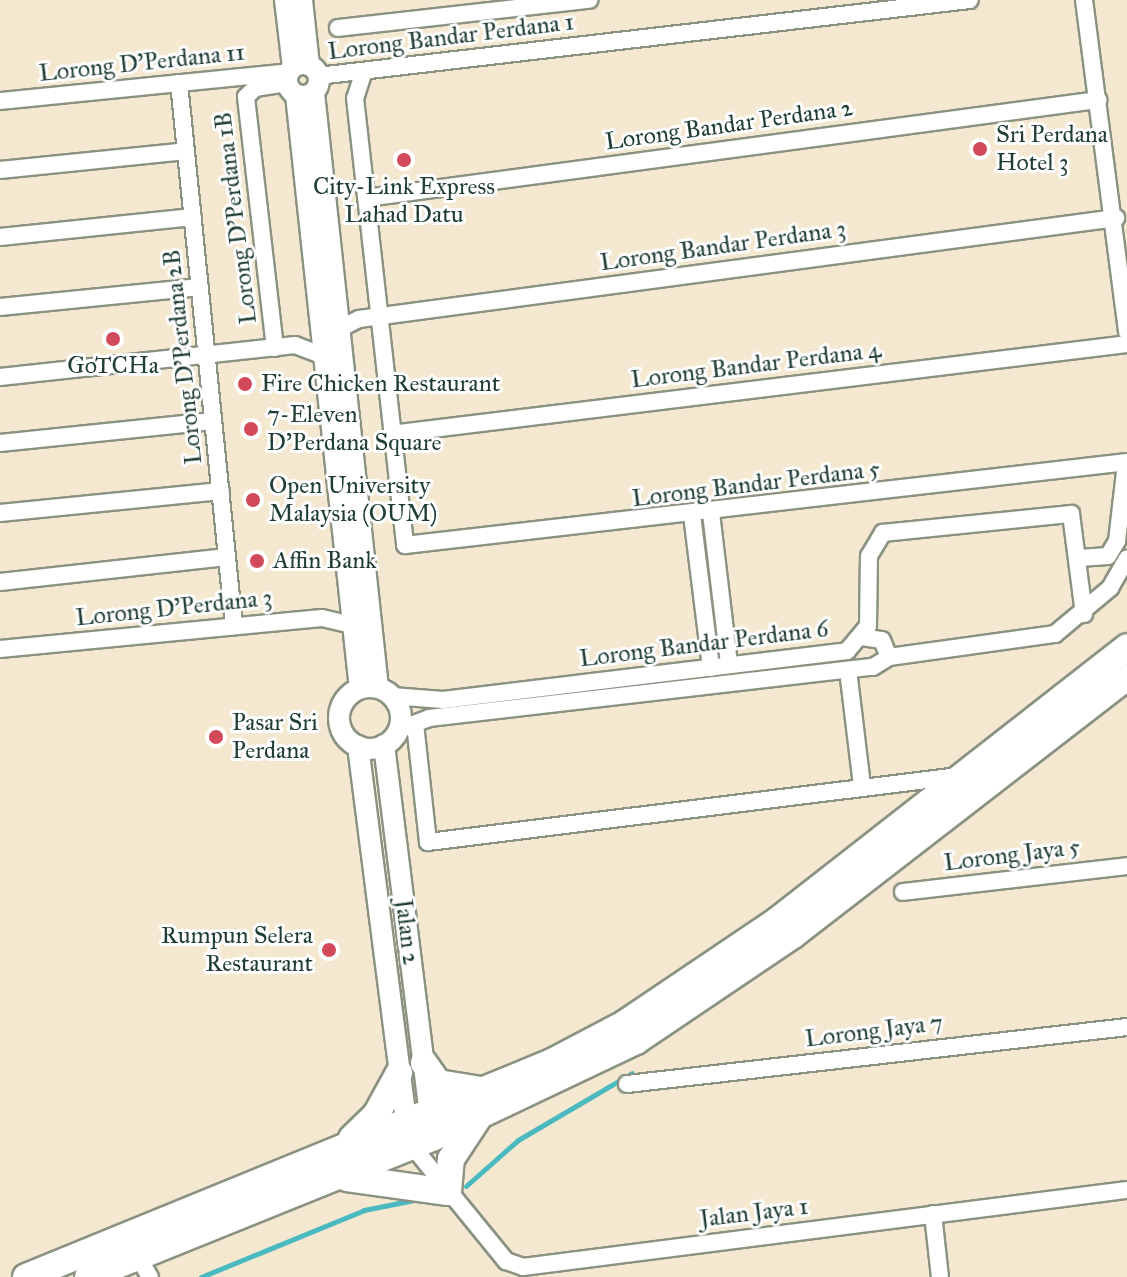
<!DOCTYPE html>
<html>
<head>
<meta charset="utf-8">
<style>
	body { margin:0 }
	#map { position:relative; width:1127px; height:1277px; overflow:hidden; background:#f4e8d1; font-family:"IM FELL Great Primer",serif }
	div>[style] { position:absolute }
	.stream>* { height:5px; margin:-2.5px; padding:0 2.5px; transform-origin:2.5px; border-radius:2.5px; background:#4bbac0 }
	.roads { filter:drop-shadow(2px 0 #8a9282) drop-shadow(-2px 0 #8a9282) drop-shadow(0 2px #8a9282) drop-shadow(0 -2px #8a9282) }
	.minor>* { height:16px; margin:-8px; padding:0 8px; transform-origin:8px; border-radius:8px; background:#fff }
	.tertiary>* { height:20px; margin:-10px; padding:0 10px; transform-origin:10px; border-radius:10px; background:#fff }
	.tertiary>.ring { margin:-10px; padding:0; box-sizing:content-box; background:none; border:20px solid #fff; border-radius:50% }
	.trunk>* { height:26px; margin:-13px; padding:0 13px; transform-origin:13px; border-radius:13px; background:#fff }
	.dots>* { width:22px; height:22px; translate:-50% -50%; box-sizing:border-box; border:4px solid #fff; border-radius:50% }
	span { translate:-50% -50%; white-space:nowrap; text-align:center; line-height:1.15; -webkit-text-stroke:6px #fff; paint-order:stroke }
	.street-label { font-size:24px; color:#1f3d34 }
	.poi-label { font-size:24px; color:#1f3d34 }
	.left { translate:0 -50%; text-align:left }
	.right { translate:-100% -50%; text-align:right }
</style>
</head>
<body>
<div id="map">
	<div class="stream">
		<i style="left:466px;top:1186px;width:69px;rotate:-41.5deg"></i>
		<i style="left:518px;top:1140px;width:132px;rotate:-30.4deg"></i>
		<i style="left:201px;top:1277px;width:176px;rotate:-22.3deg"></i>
		<i style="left:364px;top:1210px;width:51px;rotate:-11.3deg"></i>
	</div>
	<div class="roads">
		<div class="minor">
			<i style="left:1084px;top:0;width:335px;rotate:82.6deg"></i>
			<i style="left:338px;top:28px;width:253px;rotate:-6.4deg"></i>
			<i style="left:364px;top:71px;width:28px;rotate:108deg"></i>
			<i style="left:355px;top:98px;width:450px;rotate:83.6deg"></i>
			<i style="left:405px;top:545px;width:727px;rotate:-6.56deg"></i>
			<i style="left:318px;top:76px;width:656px;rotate:-6.65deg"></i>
			<i style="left:179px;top:83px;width:546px;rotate:84.22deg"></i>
			<i style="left:0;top:101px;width:290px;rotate:-5.7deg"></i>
			<i style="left:0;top:170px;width:187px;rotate:-5.8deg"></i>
			<i style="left:366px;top:198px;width:739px;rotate:-7.63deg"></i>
			<i style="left:0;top:237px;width:194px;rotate:-5.9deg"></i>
			<i style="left:0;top:307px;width:201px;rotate:-5.7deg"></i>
			<i style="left:339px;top:329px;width:22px;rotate:-27deg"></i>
			<i style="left:359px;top:319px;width:764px;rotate:-7.6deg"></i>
			<i style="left:275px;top:348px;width:253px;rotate:-96.6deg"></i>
			<i style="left:246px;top:97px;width:13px;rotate:-45deg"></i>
			<i style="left:255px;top:88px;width:32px;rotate:-9deg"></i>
			<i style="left:0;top:377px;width:297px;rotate:-6.2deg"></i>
			<i style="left:295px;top:345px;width:31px;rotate:21deg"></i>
			<i style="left:391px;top:434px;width:741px;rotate:-6.97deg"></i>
			<i style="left:0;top:443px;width:214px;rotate:-5.9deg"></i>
			<i style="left:0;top:513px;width:222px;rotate:-5.7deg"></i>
			<i style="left:711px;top:513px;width:153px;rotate:83.2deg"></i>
			<i style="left:692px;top:515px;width:154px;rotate:82.9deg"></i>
			<i style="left:1079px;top:558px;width:29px;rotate:-4deg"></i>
			<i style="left:1108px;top:556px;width:17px;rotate:-59deg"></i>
			<i style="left:1117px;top:541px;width:79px;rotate:-83.4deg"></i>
			<i style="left:0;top:582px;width:228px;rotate:-6.3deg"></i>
			<i style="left:862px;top:637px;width:20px;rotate:9deg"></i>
			<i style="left:882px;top:640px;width:18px;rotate:68deg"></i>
			<i style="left:0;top:649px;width:323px;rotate:-5.5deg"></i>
			<i style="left:322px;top:618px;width:32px;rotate:13deg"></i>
			<i style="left:848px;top:670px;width:117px;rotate:83.1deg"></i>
			<i style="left:392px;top:696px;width:51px;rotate:4.5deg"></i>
			<i style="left:443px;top:700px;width:407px;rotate:-6.9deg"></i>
			<i style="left:847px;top:651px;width:33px;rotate:-50deg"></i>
			<i style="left:868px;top:626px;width:70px;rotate:-89.2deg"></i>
			<i style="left:869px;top:556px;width:27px;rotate:-59deg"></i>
			<i style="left:883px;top:533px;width:189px;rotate:-5.8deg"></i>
			<i style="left:1071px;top:514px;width:101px;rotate:82.6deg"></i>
			<i style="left:415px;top:724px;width:119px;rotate:83.7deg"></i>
			<i style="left:428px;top:842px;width:535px;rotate:-7.09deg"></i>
			<i style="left:398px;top:730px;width:33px;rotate:-21deg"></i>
			<i style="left:429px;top:718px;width:447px;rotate:-6.6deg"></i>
			<i style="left:873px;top:667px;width:19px;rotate:-32deg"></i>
			<i style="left:889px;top:657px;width:168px;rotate:-7.9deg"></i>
			<i style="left:1055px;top:634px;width:72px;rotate:-39.9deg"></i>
			<i style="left:1110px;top:588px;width:34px;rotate:-60deg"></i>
			<i style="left:903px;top:892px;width:226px;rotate:-6.6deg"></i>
			<i style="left:627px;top:1084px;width:503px;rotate:-6.5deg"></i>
			<i style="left:409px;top:1142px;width:154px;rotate:50.8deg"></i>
			<i style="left:506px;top:1261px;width:18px;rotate:19deg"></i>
			<i style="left:523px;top:1267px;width:609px;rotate:-7.27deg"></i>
			<i style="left:933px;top:1214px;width:63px;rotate:83.7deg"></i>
			<i style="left:138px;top:1257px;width:23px;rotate:59deg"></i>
		</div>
		<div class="tertiary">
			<i style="left:285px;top:0;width:67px;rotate:83.2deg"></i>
			<i style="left:302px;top:0;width:65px;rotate:83.9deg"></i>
			<i class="ring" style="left:287px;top:64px;width:12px;height:12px"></i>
			<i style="left:314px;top:93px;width:598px;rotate:83.86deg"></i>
			<i style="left:296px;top:95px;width:597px;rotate:83.85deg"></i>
			<i class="ring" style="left:339px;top:687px;width:42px;height:42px"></i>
			<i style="left:384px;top:745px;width:371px;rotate:82.9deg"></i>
			<i style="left:358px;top:746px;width:380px;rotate:82.7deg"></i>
		</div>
		<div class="trunk">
			<i style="left:424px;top:1063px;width:24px;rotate:55deg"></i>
			<i style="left:438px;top:1083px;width:44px;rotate:9.2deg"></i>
			<i style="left:352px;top:1138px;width:33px;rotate:-44deg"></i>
			<i style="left:376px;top:1115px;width:48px;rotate:-61.3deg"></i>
			<i style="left:347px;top:1178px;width:102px;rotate:7.9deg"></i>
			<i style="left:448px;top:1192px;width:33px;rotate:-85deg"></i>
			<i style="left:451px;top:1159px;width:49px;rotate:-56.6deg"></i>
			<i style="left:26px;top:1277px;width:568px;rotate:-22.23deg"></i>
			<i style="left:552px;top:1062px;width:81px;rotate:-27.8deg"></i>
			<i style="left:624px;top:1024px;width:186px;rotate:-34deg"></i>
			<i style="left:778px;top:920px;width:443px;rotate:-38deg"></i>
			<i style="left:88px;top:1277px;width:373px;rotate:-22deg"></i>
			<i style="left:434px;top:1137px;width:224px;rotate:-25.4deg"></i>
			<i style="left:636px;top:1041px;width:189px;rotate:-34deg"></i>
			<i style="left:793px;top:935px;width:422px;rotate:-37.7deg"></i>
		</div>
	</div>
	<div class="dots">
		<i style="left:980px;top:149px;background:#d1495b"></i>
		<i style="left:404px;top:160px;background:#d1495b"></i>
		<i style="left:113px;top:339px;background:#d1495b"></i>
		<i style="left:245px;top:384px;background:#d1495b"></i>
		<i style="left:251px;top:429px;background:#d1495b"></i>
		<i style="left:253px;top:500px;background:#d1495b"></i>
		<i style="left:257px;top:561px;background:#d1495b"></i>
		<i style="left:216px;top:737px;background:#d1495b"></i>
		<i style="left:329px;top:950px;background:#d1495b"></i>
	</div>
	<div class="street-label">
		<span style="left:451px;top:37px;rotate:-7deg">Lorong Bandar Perdana 1</span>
		<span style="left:142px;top:63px;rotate:-6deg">Lorong D'Perdana 11</span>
		<span style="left:729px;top:125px;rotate:-8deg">Lorong Bandar Perdana 2</span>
		<span style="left:236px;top:218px;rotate:-97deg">Lorong D'Perdana 1B</span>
		<span style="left:723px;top:246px;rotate:-8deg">Lorong Bandar Perdana 3</span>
		<span style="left:183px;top:357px;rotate:-96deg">Lorong D'Perdana 2B</span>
		<span style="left:756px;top:365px;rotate:-7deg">Lorong Bandar Perdana 4</span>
		<span style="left:756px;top:484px;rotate:-7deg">Lorong Bandar Perdana 5</span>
		<span style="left:174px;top:608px;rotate:-6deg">Lorong D'Perdana 3</span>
		<span style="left:704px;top:644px;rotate:-7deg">Lorong Bandar Perdana 6</span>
		<span style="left:1012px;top:855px;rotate:-7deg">Lorong Jaya 5</span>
		<span style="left:407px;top:932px;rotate:83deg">Jalan 2</span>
		<span style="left:874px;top:1031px;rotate:-7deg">Lorong Jaya 7</span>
		<span style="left:754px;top:1213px;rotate:-7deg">Jalan Jaya 1</span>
	</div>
	<div class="poi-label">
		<span class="left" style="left:996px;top:149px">Sri Perdana<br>Hotel 3</span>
		<span style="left:404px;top:201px">City-Link Express<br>Lahad Datu</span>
		<span style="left:113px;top:366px">GoTCHa</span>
		<span class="left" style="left:261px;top:384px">Fire Chicken Restaurant</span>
		<span class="left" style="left:267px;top:429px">7-Eleven<br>D'Perdana Square</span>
		<span class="left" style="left:269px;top:500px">Open University<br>Malaysia (OUM)</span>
		<span class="left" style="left:273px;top:561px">Affin Bank</span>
		<span class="left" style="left:232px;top:737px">Pasar Sri<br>Perdana</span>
		<span class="right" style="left:313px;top:950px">Rumpun Selera<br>Restaurant</span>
	</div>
</div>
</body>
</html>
